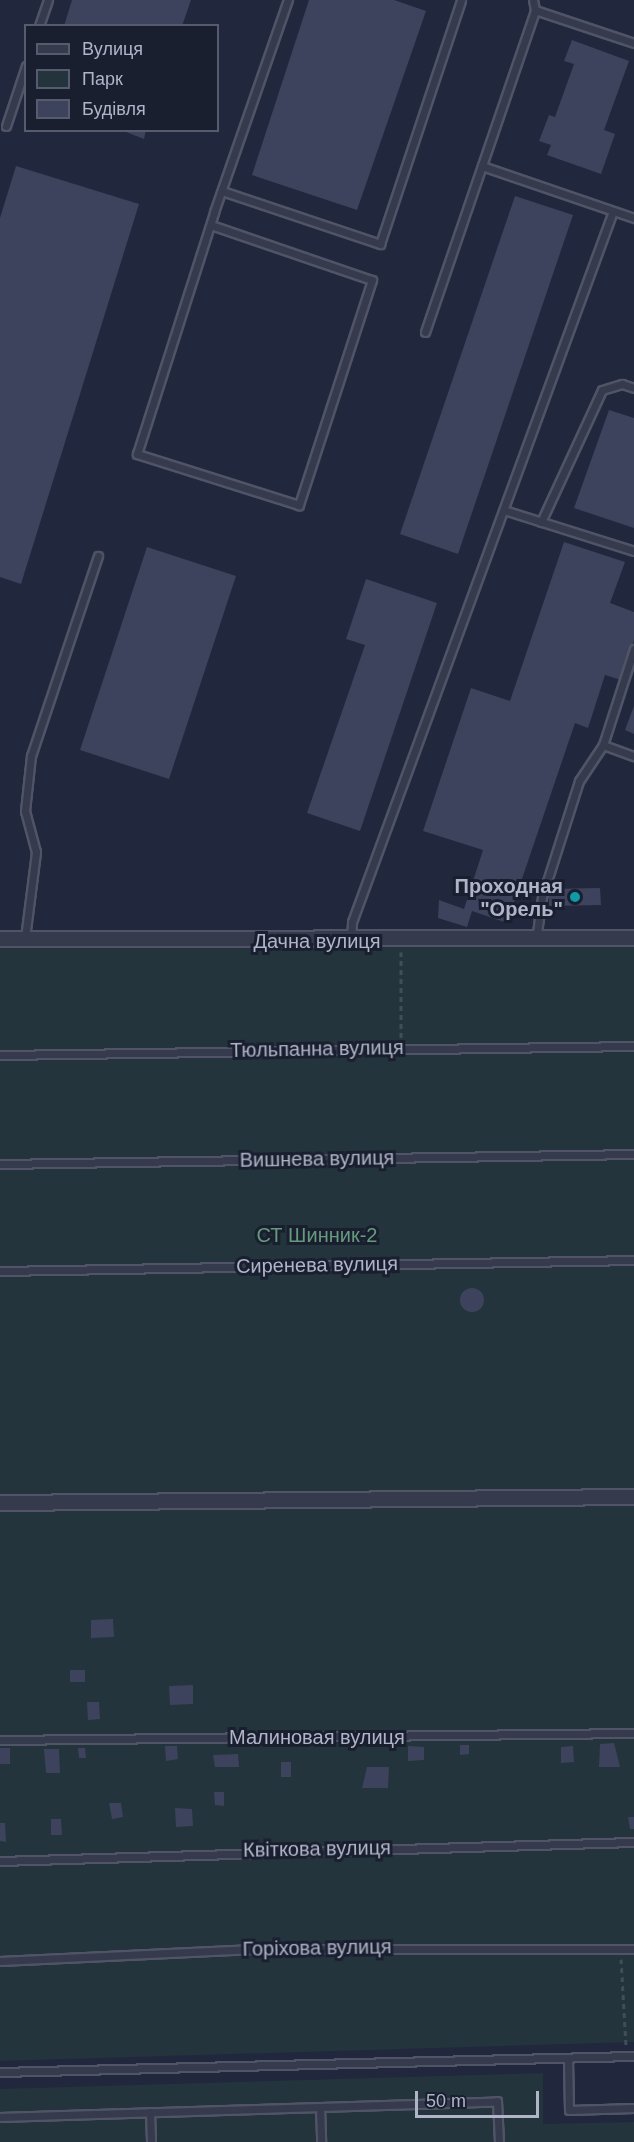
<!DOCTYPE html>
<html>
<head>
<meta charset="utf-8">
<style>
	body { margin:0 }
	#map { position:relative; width:634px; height:2142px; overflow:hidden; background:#21273c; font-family:Arial,sans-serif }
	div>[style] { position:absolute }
	.green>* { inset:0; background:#23343d }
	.building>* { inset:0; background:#3d435c }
	.round { border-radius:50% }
	.path>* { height:3px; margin-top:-1.5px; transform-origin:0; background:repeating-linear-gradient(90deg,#3e5057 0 4.5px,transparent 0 9px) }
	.roads { filter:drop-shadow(2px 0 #505466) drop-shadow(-2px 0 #505466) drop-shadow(0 2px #505466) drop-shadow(0 -2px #505466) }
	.lane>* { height:7px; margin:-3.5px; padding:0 3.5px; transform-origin:3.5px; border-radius:3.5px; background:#353a4c }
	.street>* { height:14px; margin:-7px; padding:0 7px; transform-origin:7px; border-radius:7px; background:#353a4c }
	.dots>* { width:16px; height:16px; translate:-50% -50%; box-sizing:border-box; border:3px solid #1a1f30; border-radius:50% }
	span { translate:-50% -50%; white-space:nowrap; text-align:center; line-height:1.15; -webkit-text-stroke:6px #1a1f30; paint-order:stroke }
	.poi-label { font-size:20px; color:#b0b4c8; font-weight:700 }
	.right { translate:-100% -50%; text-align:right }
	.street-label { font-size:20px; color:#b0b4c8 }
	.park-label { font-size:20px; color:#669a7d }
	.legend { position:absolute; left:24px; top:24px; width:195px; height:108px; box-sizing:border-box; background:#1a1f30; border:2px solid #565b6d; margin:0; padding:8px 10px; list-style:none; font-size:18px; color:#b0b4c8 }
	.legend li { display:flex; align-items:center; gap:12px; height:30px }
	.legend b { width:30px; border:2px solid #565b6d }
	.scale { position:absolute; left:415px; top:2091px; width:124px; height:27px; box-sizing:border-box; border:3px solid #b0b4c8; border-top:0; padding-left:8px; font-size:18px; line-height:21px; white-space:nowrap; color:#b0b4c8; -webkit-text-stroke:4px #1a1f30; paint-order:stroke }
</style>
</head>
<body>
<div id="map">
	<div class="green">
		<i style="clip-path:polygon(634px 942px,634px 2042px,0 2061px,0 948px)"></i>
		<i style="clip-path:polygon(543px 2073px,543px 2124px,634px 2122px,634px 2142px,0 2142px,0 2089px)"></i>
	</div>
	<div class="building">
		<i style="clip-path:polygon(72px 0,191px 0,182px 26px,64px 26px)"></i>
		<i style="clip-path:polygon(309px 0,394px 0,426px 11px,357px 210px,252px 175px)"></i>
		<i style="clip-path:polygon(572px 40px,629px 61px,604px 130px,615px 134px,601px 174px,547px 155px,551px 145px,539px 141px,549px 115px,555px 117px,574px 64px,564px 61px)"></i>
		<i style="clip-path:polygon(121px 130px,146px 130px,144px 139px)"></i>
		<i style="clip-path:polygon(16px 166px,139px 204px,21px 584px,0 577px,0 218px)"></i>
		<i style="clip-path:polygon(515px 196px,573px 215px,458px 554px,400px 534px)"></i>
		<i style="clip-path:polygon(609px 410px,634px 418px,634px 528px,574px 508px)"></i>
		<i style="clip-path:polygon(564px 542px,625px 562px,610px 603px,634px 612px,634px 640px,621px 680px,605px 675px,588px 728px,575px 723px,507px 923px,472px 911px,467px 927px,438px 918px,439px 900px,464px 909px,483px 850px,423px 831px,471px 688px,510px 701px)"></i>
		<i style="clip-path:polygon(147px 547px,236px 576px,169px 779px,80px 750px)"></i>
		<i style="clip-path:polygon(366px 579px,437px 603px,360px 831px,307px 813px,365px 645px,346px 639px)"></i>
		<i style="clip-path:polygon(634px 706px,634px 734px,625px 730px)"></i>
		<i style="clip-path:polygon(600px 888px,601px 905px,549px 906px,549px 889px)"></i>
		<i class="round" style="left:460px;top:1288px;width:24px;height:24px"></i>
		<i style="clip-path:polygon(113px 1619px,114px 1637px,91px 1638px,91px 1620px)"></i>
		<i style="clip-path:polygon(70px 1670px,85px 1670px,85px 1682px,70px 1682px)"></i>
		<i style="clip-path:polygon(193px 1685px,193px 1704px,170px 1705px,169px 1686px)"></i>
		<i style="clip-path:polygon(87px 1702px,99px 1702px,100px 1719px,88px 1720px)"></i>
		<i style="clip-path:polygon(614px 1743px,620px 1767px,599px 1767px,600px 1744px)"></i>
		<i style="clip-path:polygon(460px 1745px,469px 1745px,469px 1754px,460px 1755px)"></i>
		<i style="clip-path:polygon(165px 1746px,177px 1746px,178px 1759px,166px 1761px)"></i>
		<i style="clip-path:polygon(408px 1746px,424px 1747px,424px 1760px,408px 1761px)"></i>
		<i style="clip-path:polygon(573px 1746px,574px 1762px,561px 1763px,561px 1747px)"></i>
		<i style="clip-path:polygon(0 1748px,10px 1748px,10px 1764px,0 1764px)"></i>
		<i style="clip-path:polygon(78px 1748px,85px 1748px,86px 1758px,79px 1758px)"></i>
		<i style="clip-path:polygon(44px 1749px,59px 1749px,60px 1773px,46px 1773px)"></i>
		<i style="clip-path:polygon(238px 1754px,239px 1767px,215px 1767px,213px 1755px)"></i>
		<i style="clip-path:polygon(281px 1762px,291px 1762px,291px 1777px,281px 1777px)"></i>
		<i style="clip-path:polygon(367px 1767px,389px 1767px,388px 1788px,362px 1788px)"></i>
		<i style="clip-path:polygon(214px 1792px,224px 1792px,224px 1806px,215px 1805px)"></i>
		<i style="clip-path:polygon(109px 1803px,121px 1803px,123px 1817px,112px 1819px)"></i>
		<i style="clip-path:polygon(175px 1808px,192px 1809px,193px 1826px,176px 1827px)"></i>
		<i style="clip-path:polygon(628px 1817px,634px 1817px,634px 1829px,630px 1829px)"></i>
		<i style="clip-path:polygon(51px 1819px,61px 1819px,62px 1835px,51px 1835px)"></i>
		<i style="clip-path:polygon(0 1823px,5px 1823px,6px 1842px,0 1841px)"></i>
	</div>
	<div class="path">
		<i style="left:401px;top:952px;width:87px;rotate:90deg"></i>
		<i style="left:621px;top:1959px;width:87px;rotate:86.7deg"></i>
	</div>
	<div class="roads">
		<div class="lane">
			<i style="left:535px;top:10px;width:104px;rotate:18.4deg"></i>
			<i style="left:39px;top:26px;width:28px;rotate:-71deg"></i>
			<i style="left:6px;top:126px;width:63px;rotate:-71.6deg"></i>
			<i style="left:482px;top:166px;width:161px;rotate:18.9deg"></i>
			<i style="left:222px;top:191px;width:167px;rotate:18.5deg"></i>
			<i style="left:380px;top:244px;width:257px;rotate:-71.6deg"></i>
			<i style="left:211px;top:225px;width:170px;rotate:18.9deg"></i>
			<i style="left:372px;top:280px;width:237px;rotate:108deg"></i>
			<i style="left:299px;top:505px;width:170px;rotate:-162.5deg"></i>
			<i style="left:137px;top:454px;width:254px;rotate:-72.3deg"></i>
			<i style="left:214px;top:212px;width:225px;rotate:-70.8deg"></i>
			<i style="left:425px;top:332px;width:340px;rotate:-71.1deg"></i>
			<i style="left:535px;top:10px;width:10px;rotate:-101deg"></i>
			<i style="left:504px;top:510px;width:136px;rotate:17.5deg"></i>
			<i style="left:541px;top:522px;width:145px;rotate:-65.2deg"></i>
			<i style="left:602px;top:390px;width:21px;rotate:-17deg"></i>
			<i style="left:622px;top:384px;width:13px;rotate:18deg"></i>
			<i style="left:603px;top:745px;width:33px;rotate:20deg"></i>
			<i style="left:25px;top:938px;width:87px;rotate:-82.7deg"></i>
			<i style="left:36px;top:852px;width:42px;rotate:-105deg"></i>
			<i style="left:25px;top:811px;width:55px;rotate:-83.8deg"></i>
			<i style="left:31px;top:756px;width:211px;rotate:-71.5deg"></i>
			<i style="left:351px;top:938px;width:16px;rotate:-86deg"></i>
			<i style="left:352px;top:922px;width:757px;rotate:-69.84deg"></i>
			<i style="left:536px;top:940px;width:43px;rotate:-82.1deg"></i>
			<i style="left:542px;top:897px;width:122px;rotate:-72.3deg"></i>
			<i style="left:579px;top:781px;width:43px;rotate:-56.3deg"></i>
			<i style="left:603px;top:745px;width:101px;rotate:-72.1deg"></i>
			<i style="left:0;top:1055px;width:634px;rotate:-0.81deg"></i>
			<i style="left:0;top:1164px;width:634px;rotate:-0.9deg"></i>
			<i style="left:0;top:1271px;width:634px;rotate:-0.99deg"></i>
			<i style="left:0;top:1740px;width:634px;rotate:-0.63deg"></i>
			<i style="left:0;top:1861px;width:634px;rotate:-1.72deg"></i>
			<i style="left:0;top:1961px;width:254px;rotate:-2.7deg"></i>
			<i style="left:254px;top:1949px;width:380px"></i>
			<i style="left:568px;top:2058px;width:52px;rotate:88.9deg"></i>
			<i style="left:569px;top:2110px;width:65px;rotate:-1.8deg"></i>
			<i style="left:0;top:2072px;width:634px;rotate:-1.45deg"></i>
			<i style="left:320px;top:2107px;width:35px;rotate:88deg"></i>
			<i style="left:150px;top:2112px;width:30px;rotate:88deg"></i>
			<i style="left:0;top:2117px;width:497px;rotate:-1.8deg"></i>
			<i style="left:497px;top:2101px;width:41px;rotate:87.2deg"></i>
		</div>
		<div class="street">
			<i style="left:0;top:939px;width:634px;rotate:-0.09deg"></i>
			<i style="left:0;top:1503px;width:634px;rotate:-0.54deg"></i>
		</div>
	</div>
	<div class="dots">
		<i style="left:575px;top:897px;background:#0f9aa8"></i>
	</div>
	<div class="poi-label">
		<span class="right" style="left:563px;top:898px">Проходная<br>"Орель"</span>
	</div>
	<div class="street-label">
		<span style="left:317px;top:941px">Дачна вулиця</span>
		<span style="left:317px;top:1049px;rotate:-1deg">Тюльпанна вулиця</span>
		<span style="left:317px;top:1159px;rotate:-1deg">Вишнева вулиця</span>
		<span style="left:317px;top:1265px;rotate:-1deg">Сиренева вулиця</span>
		<span style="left:317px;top:1737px">Малиновая вулиця</span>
		<span style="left:317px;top:1849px;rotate:-1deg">Квіткова вулиця</span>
		<span style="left:317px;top:1948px;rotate:-1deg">Горіхова вулиця</span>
	</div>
	<div class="park-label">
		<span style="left:317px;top:1235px">СТ Шинник-2</span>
	</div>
	<ul class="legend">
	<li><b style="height:8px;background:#353a4c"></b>Вулиця</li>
	<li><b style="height:16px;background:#23343d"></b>Парк</li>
	<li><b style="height:16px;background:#3d435c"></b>Будівля</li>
	</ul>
	<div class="scale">50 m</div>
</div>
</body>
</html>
